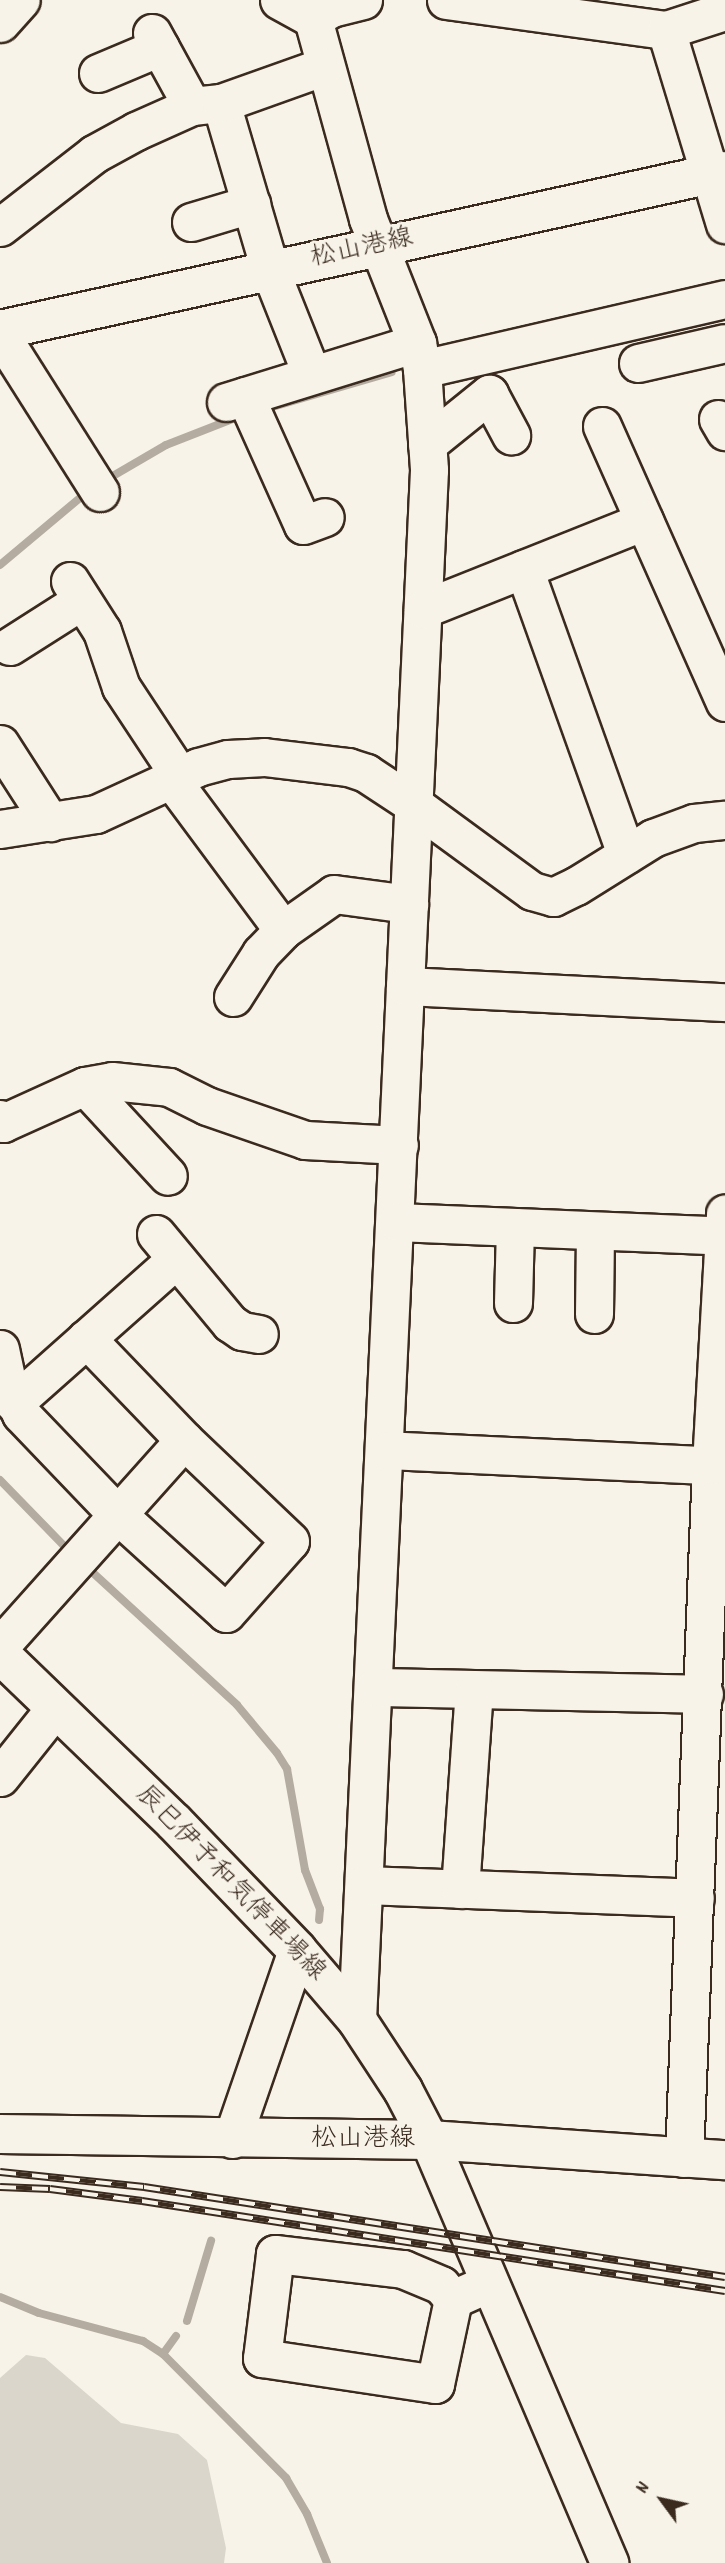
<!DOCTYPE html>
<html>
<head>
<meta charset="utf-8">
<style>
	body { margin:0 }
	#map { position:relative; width:725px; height:2563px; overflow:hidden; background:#f7f3e8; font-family:Dekko,"Klee One",sans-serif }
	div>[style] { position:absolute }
	.green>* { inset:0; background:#dbd6cb }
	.stream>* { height:8px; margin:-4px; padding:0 4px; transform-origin:4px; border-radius:4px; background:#b4aca0 }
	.roads { filter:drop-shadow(2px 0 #3b2a1e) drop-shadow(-2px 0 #3b2a1e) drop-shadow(0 2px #3b2a1e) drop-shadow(0 -2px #3b2a1e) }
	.minor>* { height:37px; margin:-18.5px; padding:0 18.5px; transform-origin:18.5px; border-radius:18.5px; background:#f7f3e8 }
	.major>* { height:38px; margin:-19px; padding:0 19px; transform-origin:19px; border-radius:19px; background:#f7f3e8 }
	.rail>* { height:8px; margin-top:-4px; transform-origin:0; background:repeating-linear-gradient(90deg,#f7f3e8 0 16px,#3b2a1e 0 32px); box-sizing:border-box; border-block:2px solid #3b2a1e }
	span { translate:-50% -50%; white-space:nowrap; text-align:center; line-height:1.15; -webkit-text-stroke:6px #f7f3e8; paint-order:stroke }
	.street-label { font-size:26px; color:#3b2a1e }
	.north { position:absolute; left:627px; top:2465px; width:70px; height:70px; -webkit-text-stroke:5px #f7f3e8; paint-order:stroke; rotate:303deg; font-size:19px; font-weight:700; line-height:28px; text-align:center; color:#3b2a1e }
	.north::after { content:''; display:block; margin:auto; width:24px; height:32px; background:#3b2a1e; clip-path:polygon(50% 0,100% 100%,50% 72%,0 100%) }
</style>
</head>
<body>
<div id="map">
	<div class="green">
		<i style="clip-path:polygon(26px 2355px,45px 2358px,121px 2423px,178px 2434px,207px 2460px,226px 2548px,224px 2563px,0 2563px,0 2378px)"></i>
	</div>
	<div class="stream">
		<i style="left:262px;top:410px;width:135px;rotate:-16.3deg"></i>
		<i style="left:106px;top:480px;width:69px;rotate:-30.3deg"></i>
		<i style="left:166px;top:445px;width:79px;rotate:-21.4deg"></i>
		<i style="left:0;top:565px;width:114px;rotate:-40deg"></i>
		<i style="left:0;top:1480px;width:100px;rotate:45.8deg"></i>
		<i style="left:91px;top:1571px;width:198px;rotate:42.5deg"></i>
		<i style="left:237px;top:1705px;width:62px;rotate:50.2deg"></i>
		<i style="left:277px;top:1753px;width:19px;rotate:58deg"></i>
		<i style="left:287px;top:1769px;width:103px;rotate:79.9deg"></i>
		<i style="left:305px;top:1870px;width:42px;rotate:69deg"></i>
		<i style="left:320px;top:1909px;width:11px;rotate:95deg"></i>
		<i style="left:0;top:2297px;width:42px;rotate:22.3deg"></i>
		<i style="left:39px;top:2313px;width:108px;rotate:15.1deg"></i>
		<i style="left:143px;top:2341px;width:24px;rotate:33deg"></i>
		<i style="left:187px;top:2321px;width:84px;rotate:-73.3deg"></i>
		<i style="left:176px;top:2336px;width:22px;rotate:126deg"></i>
		<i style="left:163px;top:2354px;width:175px;rotate:45.2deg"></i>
		<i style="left:286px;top:2478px;width:42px;rotate:59.7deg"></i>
		<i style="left:307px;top:2514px;width:53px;rotate:67.8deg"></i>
	</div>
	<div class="roads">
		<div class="minor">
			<i style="left:279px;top:0;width:39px;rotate:29deg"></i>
			<i style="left:313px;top:19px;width:207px;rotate:74.6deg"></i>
			<i style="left:368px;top:219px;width:133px;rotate:68.4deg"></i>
			<i style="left:417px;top:343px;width:26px;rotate:79deg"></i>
			<i style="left:422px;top:369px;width:101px;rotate:86deg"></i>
			<i style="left:429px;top:470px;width:1552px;rotate:92.66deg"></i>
			<i style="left:446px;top:0;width:222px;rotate:7.8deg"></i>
			<i style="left:666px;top:30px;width:62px;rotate:-17.9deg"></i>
			<i style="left:313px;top:19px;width:21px;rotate:-31deg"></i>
			<i style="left:331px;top:8px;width:33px;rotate:-14deg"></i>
			<i style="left:0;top:23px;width:31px;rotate:-48deg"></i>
			<i style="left:666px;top:30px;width:203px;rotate:73.1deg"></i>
			<i style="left:152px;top:33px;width:83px;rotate:61.3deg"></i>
			<i style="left:98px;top:73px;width:67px;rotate:-22.8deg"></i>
			<i style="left:221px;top:103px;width:174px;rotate:73.6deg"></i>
			<i style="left:270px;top:270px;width:111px;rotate:68.3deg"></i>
			<i style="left:191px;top:222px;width:63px;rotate:-16.7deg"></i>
			<i style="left:0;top:227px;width:119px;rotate:-37.8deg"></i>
			<i style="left:94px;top:154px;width:48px;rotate:-28.7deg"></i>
			<i style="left:136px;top:131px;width:61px;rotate:-24.1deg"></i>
			<i style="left:192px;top:106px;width:29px;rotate:-6deg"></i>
			<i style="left:221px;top:103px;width:110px;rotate:-19.6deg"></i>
			<i style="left:0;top:334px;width:187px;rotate:57.7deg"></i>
			<i style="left:638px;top:363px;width:89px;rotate:-12.9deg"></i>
			<i style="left:422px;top:369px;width:311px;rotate:-13deg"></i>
			<i style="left:245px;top:396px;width:141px;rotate:65.8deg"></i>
			<i style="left:303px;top:525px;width:23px;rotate:-20deg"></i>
			<i style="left:226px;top:402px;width:200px;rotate:-17.2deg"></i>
			<i style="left:718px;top:419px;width:14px;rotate:60deg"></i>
			<i style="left:602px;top:426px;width:302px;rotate:66deg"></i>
			<i style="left:427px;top:444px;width:80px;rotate:-38.9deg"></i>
			<i style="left:489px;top:394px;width:47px;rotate:61.8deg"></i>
			<i style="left:524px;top:569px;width:303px;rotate:70.3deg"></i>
			<i style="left:70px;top:581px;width:59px;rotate:57.4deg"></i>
			<i style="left:102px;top:631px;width:59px;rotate:71.3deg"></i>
			<i style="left:121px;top:687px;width:105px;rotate:56.6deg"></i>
			<i style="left:423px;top:609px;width:238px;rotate:-21.7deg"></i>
			<i style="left:10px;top:646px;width:84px;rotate:-32.4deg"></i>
			<i style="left:0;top:744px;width:93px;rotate:57.3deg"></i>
			<i style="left:171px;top:779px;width:188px;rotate:53.4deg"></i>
			<i style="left:0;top:829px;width:97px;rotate:-8.9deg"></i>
			<i style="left:96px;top:814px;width:112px;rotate:-24.7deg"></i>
			<i style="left:198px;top:767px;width:31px;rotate:-15deg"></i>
			<i style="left:228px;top:759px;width:36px;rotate:-3deg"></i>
			<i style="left:264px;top:757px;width:85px;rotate:6.8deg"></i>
			<i style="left:348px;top:767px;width:19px;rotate:18deg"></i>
			<i style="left:366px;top:773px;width:56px;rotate:33.4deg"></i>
			<i style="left:413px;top:804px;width:147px;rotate:36.2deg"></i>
			<i style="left:532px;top:891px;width:22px;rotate:16deg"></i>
			<i style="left:553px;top:897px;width:25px;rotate:-26deg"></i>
			<i style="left:576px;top:886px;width:91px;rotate:-31.9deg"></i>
			<i style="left:653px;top:838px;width:44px;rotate:-20.1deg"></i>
			<i style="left:694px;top:823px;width:31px;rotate:-6deg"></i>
			<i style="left:405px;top:986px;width:320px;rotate:2.9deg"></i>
			<i style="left:233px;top:997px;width:52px;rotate:-57.5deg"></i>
			<i style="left:261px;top:953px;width:32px;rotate:-46deg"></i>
			<i style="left:283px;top:930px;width:62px;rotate:-35.2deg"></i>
			<i style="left:334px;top:894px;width:76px;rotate:7.6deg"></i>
			<i style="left:85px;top:1086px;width:122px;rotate:47.3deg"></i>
			<i style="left:0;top:1119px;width:5px;rotate:53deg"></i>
			<i style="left:3px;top:1123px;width:90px;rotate:-24.3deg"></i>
			<i style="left:85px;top:1086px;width:27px;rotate:-10deg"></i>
			<i style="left:112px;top:1081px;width:57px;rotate:6deg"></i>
			<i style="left:169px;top:1087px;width:42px;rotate:26.6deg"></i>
			<i style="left:207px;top:1106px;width:104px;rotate:19.1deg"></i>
			<i style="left:305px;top:1140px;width:94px;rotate:3deg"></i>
			<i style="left:397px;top:1222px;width:328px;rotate:2.4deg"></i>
			<i style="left:156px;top:1234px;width:116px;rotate:50.3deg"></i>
			<i style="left:230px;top:1323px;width:14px;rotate:34deg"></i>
			<i style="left:242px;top:1331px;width:17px;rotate:10deg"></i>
			<i style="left:513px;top:1303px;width:76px;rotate:-88.5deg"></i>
			<i style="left:594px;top:1314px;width:83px;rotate:-89.3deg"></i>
			<i style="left:0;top:1349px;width:40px;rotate:78deg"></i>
			<i style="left:8px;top:1388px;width:29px;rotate:63deg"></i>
			<i style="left:21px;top:1414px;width:139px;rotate:46.2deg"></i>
			<i style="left:117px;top:1514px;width:147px;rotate:42.2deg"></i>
			<i style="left:226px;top:1613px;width:96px;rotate:-48.4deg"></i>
			<i style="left:290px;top:1541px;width:146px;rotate:-136.4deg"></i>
			<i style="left:184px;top:1440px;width:141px;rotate:-133.9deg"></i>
			<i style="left:14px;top:1403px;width:217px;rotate:-41.6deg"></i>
			<i style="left:385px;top:1450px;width:340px;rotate:2.7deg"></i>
			<i style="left:0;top:1646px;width:276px;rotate:-48.2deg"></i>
			<i style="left:375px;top:1687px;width:329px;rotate:1.2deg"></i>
			<i style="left:0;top:1777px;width:88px;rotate:-51.4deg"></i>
			<i style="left:364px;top:1885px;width:331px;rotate:2.2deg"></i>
			<i style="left:460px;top:1889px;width:200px;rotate:-86deg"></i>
			<i style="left:232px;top:2139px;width:200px;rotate:-71deg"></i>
			<i style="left:429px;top:2140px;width:460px;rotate:66.9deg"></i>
			<i style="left:684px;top:2158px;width:694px;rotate:-87.77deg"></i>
			<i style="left:711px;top:1465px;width:252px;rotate:-86.8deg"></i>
			<i style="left:453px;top:2299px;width:18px;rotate:-131deg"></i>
			<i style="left:441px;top:2285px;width:41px;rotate:-157.2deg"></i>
			<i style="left:403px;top:2269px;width:129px;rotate:-173.3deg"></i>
			<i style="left:275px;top:2254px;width:105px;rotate:97.1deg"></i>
			<i style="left:262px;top:2358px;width:175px;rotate:8.5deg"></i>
			<i style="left:435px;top:2384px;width:87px;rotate:-78deg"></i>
			<i style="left:453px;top:2299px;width:39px;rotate:-24deg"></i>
		</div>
		<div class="major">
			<i style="left:0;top:330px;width:742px;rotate:-12.37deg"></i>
			<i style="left:0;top:1654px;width:242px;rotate:44deg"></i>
			<i style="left:174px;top:1822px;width:178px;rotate:46.1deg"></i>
			<i style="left:297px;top:1950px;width:92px;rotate:49.4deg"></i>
			<i style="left:357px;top:2020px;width:84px;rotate:56.7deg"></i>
			<i style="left:403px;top:2090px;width:56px;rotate:62.5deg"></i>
			<i style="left:0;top:2134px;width:429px;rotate:0.8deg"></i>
			<i style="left:429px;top:2140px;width:297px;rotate:3.9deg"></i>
		</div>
	</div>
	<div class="rail">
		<i style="left:0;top:2172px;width:145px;rotate:5.9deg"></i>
		<i style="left:144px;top:2187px;width:588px;rotate:8.81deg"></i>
		<i style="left:0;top:2187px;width:50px;rotate:2.3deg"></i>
		<i style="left:50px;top:2189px;width:93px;rotate:7.4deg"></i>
		<i style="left:142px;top:2201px;width:590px;rotate:8.78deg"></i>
	</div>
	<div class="street-label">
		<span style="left:362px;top:249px;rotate:-12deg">松山港線</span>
		<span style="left:230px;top:1884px;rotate:46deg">辰巳伊予和気停車場線</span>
		<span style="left:363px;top:2140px">松山港線</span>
	</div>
	<div class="north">N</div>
</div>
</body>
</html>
